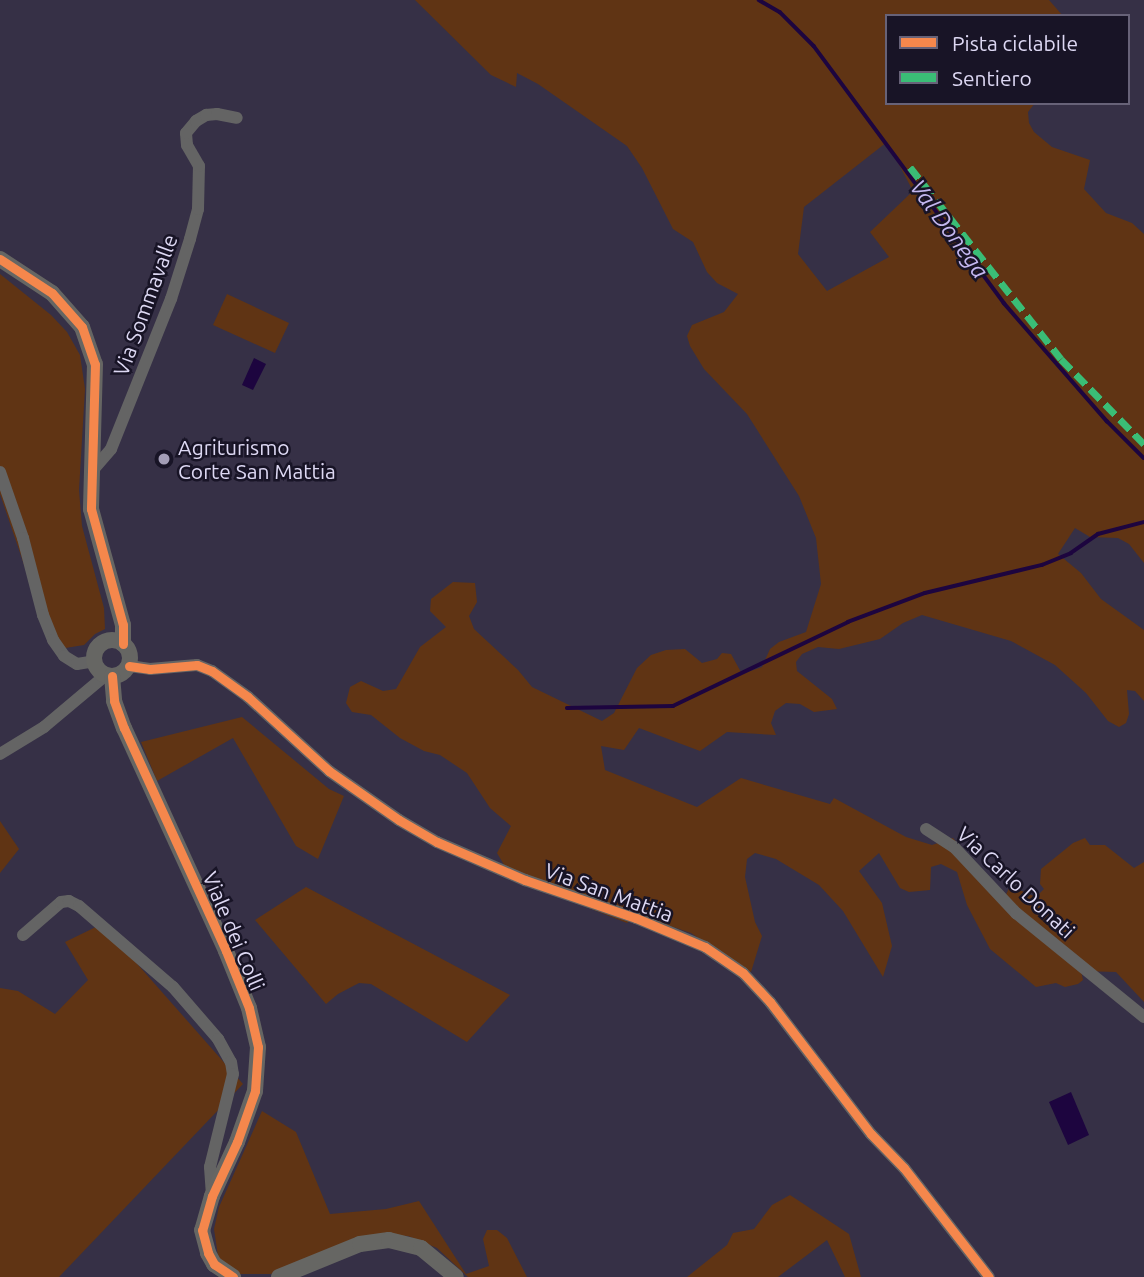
<!DOCTYPE html>
<html>
<head>
<meta charset="utf-8">
<style>
	body { margin:0 }
	#map { position:relative; width:1144px; height:1277px; overflow:hidden; background:#363046; font-family:Ubuntu,sans-serif }
	div>[style] { position:absolute }
	.green>* { inset:0; background:#603414 }
	.water>* { inset:0; background:#1d053f }
	.stream>* { height:3.5px; margin:-1.75px; padding:0 1.75px; transform-origin:1.75px; border-radius:1.75px; background:#1d053f }
	.street>* { height:12px; margin:-6px; padding:0 6px; transform-origin:6px; border-radius:6px; background:#646464 }
	.secondary>* { height:16px; margin:-8px; padding:0 8px; transform-origin:8px; border-radius:8px; background:#666663 }
	.secondary>.ring { margin:-8px; padding:0; box-sizing:content-box; background:none; border:16px solid #666663; border-radius:50% }
	.quiet>* { height:7px; margin-top:-3.5px; transform-origin:0; background:repeating-linear-gradient(90deg,#3abd76 0 14px,transparent 0 21px) }
	.cycleway>* { height:9px; margin:-4.5px; padding:0 4.5px; transform-origin:4.5px; border-radius:4.5px; background:#f5874c }
	.dots>* { width:19px; height:19px; translate:-50% -50%; box-sizing:border-box; border:4px solid #181426; border-radius:50% }
	span { translate:-50% -50%; white-space:nowrap; text-align:center; line-height:1.15; -webkit-text-stroke:5px #181426; paint-order:stroke }
	.street-label { font-size:21px; color:#ddd8f3 }
	.poi-label { font-size:21px; color:#ddd8f3 }
	.left { translate:0 -50%; text-align:left }
	.water-label { font-size:23px; color:#c4b7f0; font-style:italic }
	.legend { position:absolute; left:885px; top:14px; width:245px; height:91px; box-sizing:border-box; background:#181426; border:2px solid #676278; margin:0; padding:9px 12px; list-style:none; font-size:21px; color:#ddd8f3 }
	.legend li { display:flex; align-items:center; gap:14px; height:35px }
	.legend b { width:35px; border:2px solid #676278 }
</style>
</head>
<body>
<div id="map">
	<div class="green">
		<i style="clip-path:polygon(evenodd,415px 0,1049px 0,1063px 16px,887px 16px,887px 103px,1035px 103px,1028px 112px,1029px 123px,1034px 132px,1052px 147px,1090px 160px,1084px 189px,1106px 213px,1132px 223px,1144px 234px,1144px 563px,1129px 544px,1118px 538px,1090px 537px,1075px 528px,1058px 554px,1081px 573px,1101px 599px,1144px 630px,1144px 701px,1135px 691px,1127px 690px,1129px 714px,1126px 723px,1119px 727px,1108px 721px,1086px 693px,1055px 665px,1011px 641px,922px 615px,903px 623px,880px 639px,839px 649px,818px 647px,802px 654px,796px 662px,797px 671px,832px 699px,837px 709px,814px 712px,800px 704px,786px 703px,775px 711px,771px 723px,776px 735px,727px 732px,700px 751px,639px 728px,624px 750px,601px 746px,605px 770px,697px 807px,741px 778px,830px 804px,834px 798px,906px 837px,932px 845px,953px 838px,1004px 899px,1010px 886px,1036px 897px,1044px 889px,1040px 884px,1041px 869px,1073px 843px,1085px 838px,1090px 845px,1105px 845px,1134px 868px,1144px 862px,1144px 1002px,1116px 972px,1081px 971px,1083px 980px,1078px 984px,1065px 987px,1056px 983px,1036px 987px,990px 949px,967px 905px,957px 872px,941px 864px,931px 867px,930px 890px,909px 892px,900px 888px,879px 853px,859px 871px,882px 903px,892px 946px,883px 977px,843px 911px,819px 885px,776px 859px,755px 853px,747px 859px,745px 877px,755px 922px,762px 936px,751px 972px,691px 933px,638px 915px,627px 923px,512px 878px,497px 853px,511px 826px,490px 808px,467px 773px,440px 755px,424px 751px,400px 738px,371px 715px,352px 712px,346px 703px,350px 687px,361px 681px,383px 691px,396px 689px,420px 647px,446px 627px,430px 611px,431px 599px,453px 582px,475px 583px,477px 602px,469px 616px,474px 629px,518px 670px,532px 687px,602px 721px,614px 713px,637px 668px,651px 655px,666px 650px,685px 649px,702px 663px,717px 659px,722px 653px,731px 654px,742px 674px,762px 667px,770px 649px,779px 642px,806px 632px,821px 584px,816px 538px,799px 496px,747px 414px,704px 369px,690px 346px,687px 336px,692px 325px,724px 312px,738px 294px,717px 283px,707px 272px,693px 242px,673px 229px,642px 168px,627px 146px,538px 84px,517px 73px,516px 87px,491px 75px,415px 0,887px 142px,913px 191px,870px 232px,889px 257px,827px 291px,798px 254px,804px 207px,887px 142px)"></i>
		<i style="clip-path:polygon(0 274px,51px 315px,67px 332px,80px 355px,85px 389px,79px 490px,82px 526px,104px 608px,105px 629px,95px 634px,84px 645px,53px 650px,0 494px)"></i>
		<i style="clip-path:polygon(227px 294px,289px 323px,275px 353px,213px 325px)"></i>
		<i style="clip-path:polygon(242px 717px,329px 789px,344px 796px,318px 859px,296px 846px,233px 738px,157px 781px,141px 742px)"></i>
		<i style="clip-path:polygon(0 821px,19px 849px,0 873px)"></i>
		<i style="clip-path:polygon(306px 887px,510px 995px,467px 1042px,371px 984px,359px 983px,338px 994px,326px 1004px,255px 920px)"></i>
		<i style="clip-path:polygon(102px 924px,243px 1084px,59px 1277px,0 1277px,0 988px,18px 991px,55px 1014px,88px 980px,65px 942px)"></i>
		<i style="clip-path:polygon(262px 1111px,296px 1132px,330px 1214px,386px 1209px,419px 1201px,466px 1274px,489px 1266px,483px 1239px,487px 1230px,497px 1230px,507px 1238px,527px 1277px,468px 1277px,437px 1248px,408px 1236px,377px 1235px,271px 1274px,237px 1274px,224px 1265px,218px 1256px,214px 1229px,219px 1207px)"></i>
		<i style="clip-path:polygon(790px 1195px,849px 1234px,861px 1277px,845px 1277px,827px 1240px,778px 1277px,687px 1277px,727px 1245px,733px 1233px,754px 1229px,772px 1205px)"></i>
	</div>
	<div class="water">
		<i style="clip-path:polygon(254px 358px,266px 364px,253px 390px,242px 385px)"></i>
		<i style="clip-path:polygon(1071px 1092px,1089px 1135px,1068px 1145px,1049px 1102px)"></i>
	</div>
	<div class="stream">
		<i style="left:759px;top:0;width:24px;rotate:30deg"></i>
		<i style="left:780px;top:12px;width:48px;rotate:45deg"></i>
		<i style="left:814px;top:46px;width:320px;rotate:53.5deg"></i>
		<i style="left:1004px;top:303px;width:157px;rotate:48.9deg"></i>
		<i style="left:1107px;top:421px;width:52px;rotate:45deg"></i>
		<i style="left:567px;top:708px;width:106px;rotate:-1.1deg"></i>
		<i style="left:673px;top:706px;width:194px;rotate:-25.6deg"></i>
		<i style="left:848px;top:622px;width:82px;rotate:-20.6deg"></i>
		<i style="left:925px;top:593px;width:120px;rotate:-13.5deg"></i>
		<i style="left:1042px;top:565px;width:31px;rotate:-22deg"></i>
		<i style="left:1071px;top:553px;width:33px;rotate:-35deg"></i>
		<i style="left:1098px;top:534px;width:48px;rotate:-14.6deg"></i>
	</div>
	<div class="street">
		<i style="left:92px;top:471px;width:29px;rotate:-49deg"></i>
		<i style="left:111px;top:449px;width:162px;rotate:-68.2deg"></i>
		<i style="left:171px;top:299px;width:63px;rotate:-72.4deg"></i>
		<i style="left:190px;top:239px;width:31px;rotate:-75deg"></i>
		<i style="left:198px;top:209px;width:43px;rotate:-88.7deg"></i>
		<i style="left:199px;top:166px;width:24px;rotate:-120deg"></i>
		<i style="left:187px;top:145px;width:12px;rotate:-95deg"></i>
		<i style="left:186px;top:133px;width:16px;rotate:-50deg"></i>
		<i style="left:196px;top:121px;width:12px;rotate:-31deg"></i>
		<i style="left:206px;top:115px;width:11px;rotate:-5deg"></i>
		<i style="left:217px;top:114px;width:20px;rotate:11deg"></i>
		<i style="left:0;top:472px;width:70px;rotate:70.8deg"></i>
		<i style="left:23px;top:538px;width:80px;rotate:75.4deg"></i>
		<i style="left:43px;top:615px;width:27px;rotate:68deg"></i>
		<i style="left:53px;top:640px;width:19px;rotate:55deg"></i>
		<i style="left:64px;top:656px;width:15px;rotate:32deg"></i>
		<i style="left:77px;top:664px;width:18px;rotate:-9deg"></i>
		<i style="left:129px;top:666px;width:21px;rotate:8deg"></i>
		<i style="left:150px;top:669px;width:47px;rotate:-4.9deg"></i>
		<i style="left:197px;top:665px;width:16px;rotate:22deg"></i>
		<i style="left:212px;top:671px;width:44px;rotate:35.8deg"></i>
		<i style="left:248px;top:697px;width:110px;rotate:42.4deg"></i>
		<i style="left:329px;top:771px;width:85px;rotate:35deg"></i>
		<i style="left:399px;top:820px;width:44px;rotate:30.1deg"></i>
		<i style="left:437px;top:842px;width:96px;rotate:23.4deg"></i>
		<i style="left:525px;top:880px;width:117px;rotate:18.9deg"></i>
		<i style="left:636px;top:918px;width:75px;rotate:22.8deg"></i>
		<i style="left:705px;top:947px;width:46px;rotate:34.4deg"></i>
		<i style="left:743px;top:973px;width:40px;rotate:47deg"></i>
		<i style="left:770px;top:1002px;width:166px;rotate:52.6deg"></i>
		<i style="left:871px;top:1134px;width:47px;rotate:45.9deg"></i>
		<i style="left:904px;top:1168px;width:138px;rotate:52.1deg"></i>
		<i style="left:0;top:754px;width:52px;rotate:-31.5deg"></i>
		<i style="left:44px;top:727px;width:81px;rotate:-40deg"></i>
		<i style="left:926px;top:829px;width:33px;rotate:33deg"></i>
		<i style="left:954px;top:847px;width:91px;rotate:46.8deg"></i>
		<i style="left:1016px;top:913px;width:165px;rotate:39.1deg"></i>
		<i style="left:23px;top:935px;width:50px;rotate:-41deg"></i>
		<i style="left:61px;top:902px;width:8px;rotate:-7deg"></i>
		<i style="left:69px;top:901px;width:11px;rotate:27deg"></i>
		<i style="left:79px;top:906px;width:124px;rotate:40.8deg"></i>
		<i style="left:173px;top:987px;width:69px;rotate:49.1deg"></i>
		<i style="left:218px;top:1039px;width:26px;rotate:61deg"></i>
		<i style="left:231px;top:1062px;width:12px;rotate:81deg"></i>
		<i style="left:233px;top:1074px;width:96px;rotate:103.9deg"></i>
		<i style="left:210px;top:1167px;width:29px;rotate:86deg"></i>
	</div>
	<div class="secondary">
		<i style="left:0;top:259px;width:62px;rotate:33.2deg"></i>
		<i style="left:52px;top:293px;width:45px;rotate:48.6deg"></i>
		<i style="left:82px;top:327px;width:39px;rotate:71deg"></i>
		<i style="left:95px;top:364px;width:145px;rotate:91.6deg"></i>
		<i style="left:91px;top:509px;width:120px;rotate:74.6deg"></i>
		<i style="left:123px;top:625px;width:19px;rotate:90deg"></i>
		<i class="ring" style="left:94px;top:640px;width:20px;height:20px"></i>
		<i style="left:112px;top:676px;width:25px;rotate:85deg"></i>
		<i style="left:114px;top:701px;width:29px;rotate:70deg"></i>
		<i style="left:124px;top:728px;width:245px;rotate:65.4deg"></i>
		<i style="left:226px;top:951px;width:61px;rotate:68deg"></i>
		<i style="left:249px;top:1008px;width:40px;rotate:77deg"></i>
		<i style="left:258px;top:1047px;width:44px;rotate:93.9deg"></i>
		<i style="left:255px;top:1091px;width:54px;rotate:109.4deg"></i>
		<i style="left:237px;top:1142px;width:60px;rotate:114.8deg"></i>
		<i style="left:212px;top:1196px;width:35px;rotate:106deg"></i>
		<i style="left:202px;top:1230px;width:24px;rotate:75deg"></i>
		<i style="left:208px;top:1253px;width:13px;rotate:61deg"></i>
		<i style="left:214px;top:1264px;width:23px;rotate:34deg"></i>
		<i style="left:279px;top:1277px;width:87px;rotate:-22.2deg"></i>
		<i style="left:360px;top:1244px;width:29px;rotate:-8deg"></i>
		<i style="left:389px;top:1240px;width:33px;rotate:14deg"></i>
		<i style="left:421px;top:1248px;width:45px;rotate:39.6deg"></i>
	</div>
	<div class="quiet">
		<i style="left:910px;top:167px;width:244px;rotate:51.8deg"></i>
		<i style="left:1061px;top:359px;width:119px;rotate:45.7deg"></i>
	</div>
	<div class="cycleway">
		<i style="left:0;top:259px;width:62px;rotate:33.2deg"></i>
		<i style="left:52px;top:293px;width:45px;rotate:48.6deg"></i>
		<i style="left:82px;top:327px;width:39px;rotate:71deg"></i>
		<i style="left:95px;top:364px;width:145px;rotate:91.6deg"></i>
		<i style="left:91px;top:509px;width:120px;rotate:74.6deg"></i>
		<i style="left:123px;top:625px;width:19px;rotate:90deg"></i>
		<i style="left:129px;top:666px;width:21px;rotate:8deg"></i>
		<i style="left:150px;top:669px;width:47px;rotate:-4.9deg"></i>
		<i style="left:197px;top:665px;width:16px;rotate:22deg"></i>
		<i style="left:212px;top:671px;width:44px;rotate:35.8deg"></i>
		<i style="left:248px;top:697px;width:110px;rotate:42.4deg"></i>
		<i style="left:329px;top:771px;width:85px;rotate:35deg"></i>
		<i style="left:399px;top:820px;width:44px;rotate:30.1deg"></i>
		<i style="left:437px;top:842px;width:96px;rotate:23.4deg"></i>
		<i style="left:525px;top:880px;width:117px;rotate:18.9deg"></i>
		<i style="left:636px;top:918px;width:75px;rotate:22.8deg"></i>
		<i style="left:705px;top:947px;width:46px;rotate:34.4deg"></i>
		<i style="left:743px;top:973px;width:40px;rotate:47deg"></i>
		<i style="left:770px;top:1002px;width:166px;rotate:52.6deg"></i>
		<i style="left:871px;top:1134px;width:47px;rotate:45.9deg"></i>
		<i style="left:904px;top:1168px;width:138px;rotate:52.1deg"></i>
		<i style="left:112px;top:676px;width:25px;rotate:85deg"></i>
		<i style="left:114px;top:701px;width:29px;rotate:70deg"></i>
		<i style="left:124px;top:728px;width:245px;rotate:65.4deg"></i>
		<i style="left:226px;top:951px;width:61px;rotate:68deg"></i>
		<i style="left:249px;top:1008px;width:40px;rotate:77deg"></i>
		<i style="left:258px;top:1047px;width:44px;rotate:93.9deg"></i>
		<i style="left:255px;top:1091px;width:54px;rotate:109.4deg"></i>
		<i style="left:237px;top:1142px;width:60px;rotate:114.8deg"></i>
		<i style="left:212px;top:1196px;width:35px;rotate:106deg"></i>
		<i style="left:202px;top:1230px;width:24px;rotate:75deg"></i>
		<i style="left:208px;top:1253px;width:13px;rotate:61deg"></i>
		<i style="left:214px;top:1264px;width:23px;rotate:34deg"></i>
	</div>
	<div class="dots">
		<i style="left:164px;top:459px;background:#a39db6"></i>
	</div>
	<div class="street-label">
		<span style="left:145px;top:305px;rotate:-70deg">Via Sommavalle</span>
		<span style="left:1016px;top:882px;rotate:43deg">Via Carlo Donati</span>
		<span style="left:609px;top:892px;rotate:20deg">Via San Mattia</span>
		<span style="left:234px;top:931px;rotate:67deg">Viale dei Colli</span>
	</div>
	<div class="poi-label">
		<span class="left" style="left:178px;top:459px">Agriturismo<br>Corte San Mattia</span>
	</div>
	<div class="water-label">
		<span style="left:949px;top:229px;rotate:54deg">Val Donega</span>
	</div>
	<ul class="legend">
	<li><b style="height:9px;background:#f5874c"></b>Pista ciclabile</li>
	<li><b style="height:9px;background:#3abd76"></b>Sentiero</li>
	</ul>
</div>
</body>
</html>
